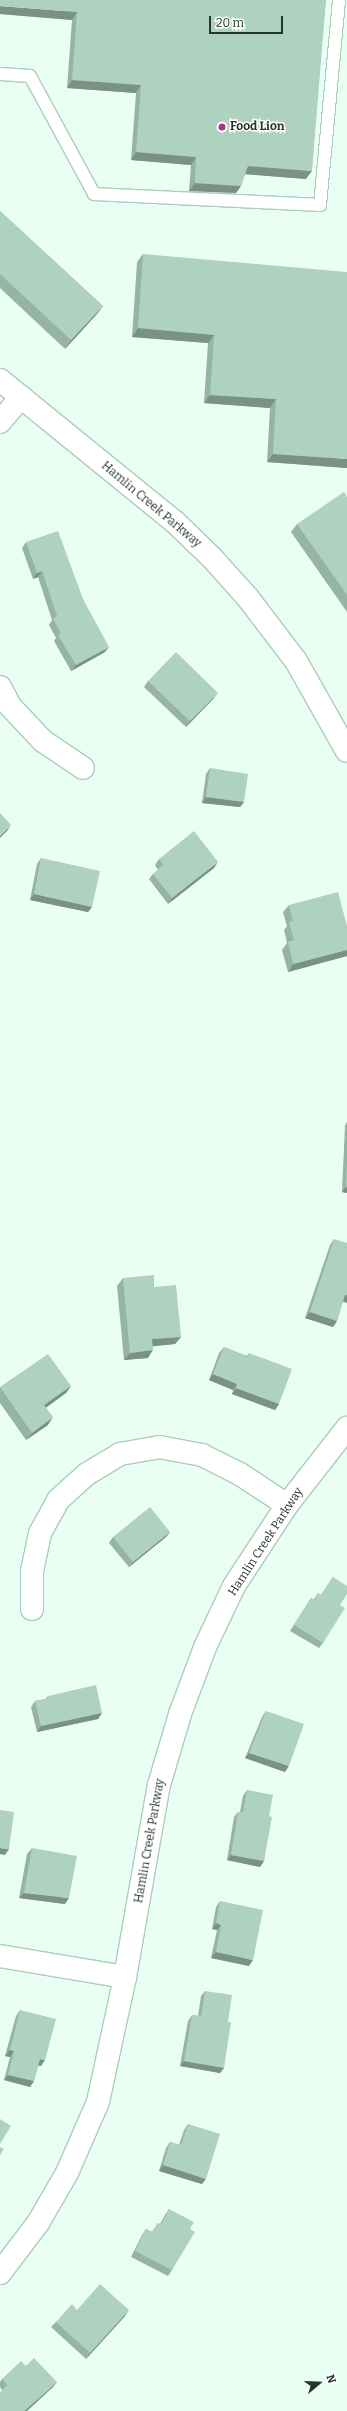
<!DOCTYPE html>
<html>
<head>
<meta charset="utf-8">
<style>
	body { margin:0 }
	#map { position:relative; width:347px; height:2411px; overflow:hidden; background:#eafff4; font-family:Bitter,serif }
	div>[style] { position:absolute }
	.roads { filter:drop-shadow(1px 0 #abcdbb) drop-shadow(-1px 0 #abcdbb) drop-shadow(0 1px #abcdbb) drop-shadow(0 -1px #abcdbb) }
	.lane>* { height:12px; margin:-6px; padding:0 6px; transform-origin:6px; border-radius:6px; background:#fff }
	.street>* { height:22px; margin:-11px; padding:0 11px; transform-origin:11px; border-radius:11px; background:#fff }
	.wall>* { inset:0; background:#96b4a4 }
	.shaded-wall>* { inset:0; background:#7a9286 }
	.building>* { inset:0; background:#afd1bf }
	.dots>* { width:11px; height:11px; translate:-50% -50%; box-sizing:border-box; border:2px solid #fff; border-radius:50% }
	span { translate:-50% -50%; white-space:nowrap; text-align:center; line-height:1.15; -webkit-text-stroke:3px #fff; paint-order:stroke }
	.poi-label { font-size:12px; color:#26342d; font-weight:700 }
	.left { translate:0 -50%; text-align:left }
	.street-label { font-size:12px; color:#26342d }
	.north { position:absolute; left:299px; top:2363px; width:40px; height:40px; -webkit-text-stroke:3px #fff; paint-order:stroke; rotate:71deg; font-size:11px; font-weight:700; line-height:16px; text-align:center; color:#26342d }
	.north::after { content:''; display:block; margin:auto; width:14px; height:18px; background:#26342d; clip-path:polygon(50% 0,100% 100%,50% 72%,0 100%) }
	.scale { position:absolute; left:209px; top:16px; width:74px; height:18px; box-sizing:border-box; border:2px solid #26342d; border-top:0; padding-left:5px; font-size:12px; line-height:14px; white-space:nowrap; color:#26342d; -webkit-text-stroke:3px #fff; paint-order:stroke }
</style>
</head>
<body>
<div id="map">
	<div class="roads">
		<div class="lane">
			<i style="left:0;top:74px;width:30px;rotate:4deg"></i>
			<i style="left:30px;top:76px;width:134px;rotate:61.5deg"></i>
			<i style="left:94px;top:194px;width:226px;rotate:2.8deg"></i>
			<i style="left:320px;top:205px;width:206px;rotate:-84.7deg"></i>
		</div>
		<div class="street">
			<i style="left:0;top:380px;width:225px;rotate:39.1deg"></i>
			<i style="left:175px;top:522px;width:53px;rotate:44.2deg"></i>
			<i style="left:213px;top:559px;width:52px;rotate:48.1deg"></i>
			<i style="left:248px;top:598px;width:79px;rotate:52.7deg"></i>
			<i style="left:296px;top:661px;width:103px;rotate:60.5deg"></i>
			<i style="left:0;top:422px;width:33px;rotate:-50deg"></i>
			<i style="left:0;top:687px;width:21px;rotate:62deg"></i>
			<i style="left:10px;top:706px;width:48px;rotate:46.7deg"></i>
			<i style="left:43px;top:741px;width:48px;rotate:34deg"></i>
			<i style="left:32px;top:1609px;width:38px;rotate:-90deg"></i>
			<i style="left:32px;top:1571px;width:39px;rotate:-78deg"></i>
			<i style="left:40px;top:1533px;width:38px;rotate:-61deg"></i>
			<i style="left:58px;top:1500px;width:39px;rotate:-42deg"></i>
			<i style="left:87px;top:1474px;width:39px;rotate:-31deg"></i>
			<i style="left:120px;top:1454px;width:40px;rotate:-10deg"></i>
			<i style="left:159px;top:1447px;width:44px;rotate:10.5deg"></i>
			<i style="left:202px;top:1455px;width:42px;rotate:26.6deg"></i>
			<i style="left:240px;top:1474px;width:56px;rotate:33.4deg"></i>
			<i style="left:0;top:1956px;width:127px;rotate:9.5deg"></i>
			<i style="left:0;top:2273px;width:63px;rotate:-52.8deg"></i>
			<i style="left:38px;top:2223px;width:58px;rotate:-59.9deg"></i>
			<i style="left:67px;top:2173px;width:77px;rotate:-66.4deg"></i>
			<i style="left:98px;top:2102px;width:128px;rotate:-77.8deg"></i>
			<i style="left:125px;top:1977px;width:195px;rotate:-80deg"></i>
			<i style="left:159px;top:1785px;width:74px;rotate:-73.5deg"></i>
			<i style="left:180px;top:1714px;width:74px;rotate:-69.4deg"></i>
			<i style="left:206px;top:1645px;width:65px;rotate:-64.6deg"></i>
			<i style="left:234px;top:1586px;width:97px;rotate:-56.8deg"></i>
			<i style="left:287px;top:1505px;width:98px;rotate:-52.1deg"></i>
		</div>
	</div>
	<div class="wall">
		<i style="clip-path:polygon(326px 0,306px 179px,245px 174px,241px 186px,236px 193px,189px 191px,191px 165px,131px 160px,136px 93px,67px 88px,72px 20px,0 14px)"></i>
		<i style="clip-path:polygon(0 211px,103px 306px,97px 314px,65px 349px,0 288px)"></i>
		<i style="clip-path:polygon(143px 254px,347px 468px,267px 462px,270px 408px,204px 403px,208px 343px,132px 337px,137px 262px)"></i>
		<i style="clip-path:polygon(347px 497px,347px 612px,291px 532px,297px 524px)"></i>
		<i style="clip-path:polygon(26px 542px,83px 599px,105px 652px,71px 671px,54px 641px,56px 638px,49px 625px,52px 620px,38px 577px,33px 579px,22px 548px)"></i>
		<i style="clip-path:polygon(148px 681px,214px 698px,186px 727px,144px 687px)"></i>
		<i style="clip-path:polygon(210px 768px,244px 802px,240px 807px,202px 803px,206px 774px)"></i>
		<i style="clip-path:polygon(41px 858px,92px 907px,88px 912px,30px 900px,37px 864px)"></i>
		<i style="clip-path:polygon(159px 859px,214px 868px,168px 904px,149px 879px,153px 874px,158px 870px,155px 865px)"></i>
		<i style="clip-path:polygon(289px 905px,347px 926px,347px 956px,288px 972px,282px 950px,287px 943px,284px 930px,287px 926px,283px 912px)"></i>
		<i style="clip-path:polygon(347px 1122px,347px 1193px,342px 1192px,345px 1125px)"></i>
		<i style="clip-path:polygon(334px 1239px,347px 1303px,343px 1301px,337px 1321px,333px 1327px,305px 1318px,330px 1245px)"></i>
		<i style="clip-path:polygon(123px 1278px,154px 1287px,181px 1337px,175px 1344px,153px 1346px,148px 1358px,124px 1360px,117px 1286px)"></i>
		<i style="clip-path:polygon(224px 1347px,247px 1356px,249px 1353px,279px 1404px,275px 1410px,232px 1394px,233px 1390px,209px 1380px,219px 1353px)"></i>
		<i style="clip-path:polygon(71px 1386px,66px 1393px,46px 1407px,48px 1425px,26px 1440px,0 1403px,0 1387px)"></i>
		<i style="clip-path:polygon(170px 1532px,166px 1537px,129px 1567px,109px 1543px,113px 1537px)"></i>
		<i style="clip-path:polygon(333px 1577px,340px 1605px,323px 1643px,319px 1648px,290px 1631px,311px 1598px,313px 1600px,318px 1593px,321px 1595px)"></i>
		<i style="clip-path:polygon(48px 1696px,102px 1713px,98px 1719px,37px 1732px,31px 1707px,35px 1701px,46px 1699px)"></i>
		<i style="clip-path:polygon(266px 1711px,285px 1772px,245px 1758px,262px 1717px)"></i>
		<i style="clip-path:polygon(247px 1790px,269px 1816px,264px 1861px,260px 1867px,227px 1860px,234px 1817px,238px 1812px,240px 1812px,243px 1796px)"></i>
		<i style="clip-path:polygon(32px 1848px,65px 1904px,19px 1898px,27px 1854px)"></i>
		<i style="clip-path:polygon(220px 1901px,249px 1966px,211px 1958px,217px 1930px,212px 1929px,216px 1907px)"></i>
		<i style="clip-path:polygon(205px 1991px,228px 2022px,224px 2068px,220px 2073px,180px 2066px,188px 2021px,192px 2015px,198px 2016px,201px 1996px)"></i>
		<i style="clip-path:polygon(20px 2010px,41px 2066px,38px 2066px,34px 2081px,30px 2087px,4px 2080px,10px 2057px,5px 2056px,16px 2016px)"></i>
		<i style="clip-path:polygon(188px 2124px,202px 2184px,159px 2171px,166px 2148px,170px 2142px,179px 2145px,184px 2130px)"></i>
		<i style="clip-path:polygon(169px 2209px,190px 2229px,172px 2270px,168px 2276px,131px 2257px,142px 2235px,146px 2229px,152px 2232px,158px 2223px,160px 2224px,165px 2215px)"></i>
		<i style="clip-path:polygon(77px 2310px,125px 2316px,86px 2359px,51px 2327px,56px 2322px)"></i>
		<i style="clip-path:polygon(26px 2366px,57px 2382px,52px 2388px,2px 2390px,0 2387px,0 2382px,2px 2379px)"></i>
	</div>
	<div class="shaded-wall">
		<i style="clip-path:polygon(0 6px,77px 12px,72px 20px,0 14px)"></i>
		<i style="clip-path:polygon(72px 80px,141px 85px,136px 93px,67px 88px)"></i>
		<i style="clip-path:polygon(136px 152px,196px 157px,191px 165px,131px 160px)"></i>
		<i style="clip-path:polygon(248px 166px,312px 171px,306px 179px,243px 174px)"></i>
		<i style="clip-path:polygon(195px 183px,241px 186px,236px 193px,189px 191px)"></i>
		<i style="clip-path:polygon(103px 306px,97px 314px,65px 349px,71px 340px)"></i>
		<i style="clip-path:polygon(138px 328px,214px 335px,208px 343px,132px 337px)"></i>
		<i style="clip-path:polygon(210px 395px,276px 399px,270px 408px,204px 403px)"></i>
		<i style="clip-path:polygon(273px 454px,347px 459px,347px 468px,267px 462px)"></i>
		<i style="clip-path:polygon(42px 571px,38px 577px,33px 579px,37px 573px)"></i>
		<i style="clip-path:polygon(109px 647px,105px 652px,71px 671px,76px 665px)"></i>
		<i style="clip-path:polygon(218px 693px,214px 698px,186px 727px,190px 721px)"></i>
		<i style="clip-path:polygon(206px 797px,244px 802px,240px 807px,202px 803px)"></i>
		<i style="clip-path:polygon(11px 825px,7px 831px,0 838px,0 836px)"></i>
		<i style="clip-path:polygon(218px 862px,214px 868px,168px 904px,172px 898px)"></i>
		<i style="clip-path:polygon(34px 894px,92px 907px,88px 912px,30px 900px)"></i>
		<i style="clip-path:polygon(347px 950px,347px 956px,288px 972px,293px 964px)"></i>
		<i style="clip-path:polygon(346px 1187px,347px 1187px,347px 1193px,342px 1192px)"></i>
		<i style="clip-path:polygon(345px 1295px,347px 1295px,347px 1303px,341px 1301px)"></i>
		<i style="clip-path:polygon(310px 1312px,337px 1321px,333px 1327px,305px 1318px)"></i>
		<i style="clip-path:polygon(181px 1337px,175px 1344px,147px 1347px,152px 1339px)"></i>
		<i style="clip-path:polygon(153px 1350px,148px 1358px,124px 1360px,130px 1353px)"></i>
		<i style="clip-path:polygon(213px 1374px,237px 1384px,233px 1390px,209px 1380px)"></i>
		<i style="clip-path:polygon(71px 1386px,66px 1393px,39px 1413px,44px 1405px)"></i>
		<i style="clip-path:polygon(236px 1388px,279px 1404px,275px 1410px,232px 1394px)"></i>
		<i style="clip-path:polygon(53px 1417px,48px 1425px,26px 1440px,32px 1433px)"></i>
		<i style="clip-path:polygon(170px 1532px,166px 1537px,129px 1567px,133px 1562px)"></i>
		<i style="clip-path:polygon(102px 1713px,98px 1719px,37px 1732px,41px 1726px)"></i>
		<i style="clip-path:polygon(249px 1753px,289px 1766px,285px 1772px,245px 1758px)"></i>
		<i style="clip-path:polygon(0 1848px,9px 1849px,5px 1855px,0 1854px)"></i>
		<i style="clip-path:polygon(231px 1855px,264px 1861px,260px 1867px,227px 1860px)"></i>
		<i style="clip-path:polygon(24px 1893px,69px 1898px,65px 1904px,19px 1898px)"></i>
		<i style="clip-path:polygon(216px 1923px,221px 1925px,217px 1930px,212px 1929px)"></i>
		<i style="clip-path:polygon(216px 1952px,253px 1960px,249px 1966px,211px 1958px)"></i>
		<i style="clip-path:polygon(10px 2050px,14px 2051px,10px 2057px,5px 2056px)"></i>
		<i style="clip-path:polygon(40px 2059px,45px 2060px,41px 2066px,36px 2065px)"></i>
		<i style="clip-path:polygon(184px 2061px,224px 2068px,220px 2073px,180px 2066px)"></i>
		<i style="clip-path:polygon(8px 2075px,34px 2081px,30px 2087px,4px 2080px)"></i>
		<i style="clip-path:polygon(163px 2165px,206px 2179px,202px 2184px,159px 2171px)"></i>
		<i style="clip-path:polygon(129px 2310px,125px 2316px,86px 2359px,90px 2353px)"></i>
		<i style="clip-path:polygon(57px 2382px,52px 2388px,27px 2411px,24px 2411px)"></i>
	</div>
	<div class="building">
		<i style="clip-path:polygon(0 0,326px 0,312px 171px,248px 166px,241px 186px,195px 183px,196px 157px,136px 152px,141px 85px,72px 80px,77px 12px,0 6px)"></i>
		<i style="clip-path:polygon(0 211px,103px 306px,71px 340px,0 274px)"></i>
		<i style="clip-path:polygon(143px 254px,347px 272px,347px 459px,273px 454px,276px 399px,210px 395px,214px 335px,138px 328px)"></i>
		<i style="clip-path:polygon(344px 492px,347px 497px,347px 595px,297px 524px)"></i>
		<i style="clip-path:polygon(58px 531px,83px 599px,109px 647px,76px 665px,58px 635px,61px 633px,53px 619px,57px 616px,42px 571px,37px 573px,26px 542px)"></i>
		<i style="clip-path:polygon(176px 652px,218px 693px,190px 721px,148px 681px)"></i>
		<i style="clip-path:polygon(210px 768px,248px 774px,244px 802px,206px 797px)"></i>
		<i style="clip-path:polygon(0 813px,11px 825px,0 836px)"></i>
		<i style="clip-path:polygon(194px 831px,218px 862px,172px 898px,153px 874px,163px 865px,159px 859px)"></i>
		<i style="clip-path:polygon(41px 858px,100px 871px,92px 907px,34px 894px)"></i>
		<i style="clip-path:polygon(338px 892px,347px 926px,347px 950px,293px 964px,288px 942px,294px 940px,289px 922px,293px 921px,289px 905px)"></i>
		<i style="clip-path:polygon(347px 1162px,347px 1187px,346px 1187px)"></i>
		<i style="clip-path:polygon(334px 1239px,347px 1243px,347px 1295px,345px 1295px,337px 1321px,310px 1312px)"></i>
		<i style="clip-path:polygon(154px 1275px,154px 1287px,176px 1285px,181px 1337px,152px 1339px,153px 1350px,130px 1353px,123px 1278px)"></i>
		<i style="clip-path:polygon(224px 1347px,248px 1357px,249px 1353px,292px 1369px,279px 1404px,236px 1388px,237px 1384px,213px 1374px)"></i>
		<i style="clip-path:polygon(48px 1354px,71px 1386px,44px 1405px,53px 1417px,32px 1433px,0 1387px)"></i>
		<i style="clip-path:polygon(150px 1507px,170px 1532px,133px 1562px,113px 1537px)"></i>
		<i style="clip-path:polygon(333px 1577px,347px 1586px,347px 1594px,340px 1605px,345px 1608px,323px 1643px,294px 1625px,311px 1598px,314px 1600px,318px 1593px,321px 1595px)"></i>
		<i style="clip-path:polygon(96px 1685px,102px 1713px,41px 1726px,35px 1701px,49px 1698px,48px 1696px)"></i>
		<i style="clip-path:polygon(266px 1711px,304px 1724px,289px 1766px,249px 1753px)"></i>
		<i style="clip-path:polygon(247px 1790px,273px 1795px,269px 1816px,272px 1817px,264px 1861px,231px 1855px,238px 1812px,243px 1812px)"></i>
		<i style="clip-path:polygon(0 1810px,14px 1812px,9px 1849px,0 1848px)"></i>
		<i style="clip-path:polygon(32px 1848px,77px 1856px,69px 1898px,24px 1893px)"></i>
		<i style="clip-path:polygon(220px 1901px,263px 1910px,253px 1960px,216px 1952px,221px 1925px,216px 1923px)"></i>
		<i style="clip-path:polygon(205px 1991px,232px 1995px,228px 2022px,231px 2022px,224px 2068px,184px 2061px,192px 2015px,201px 2016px)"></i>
		<i style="clip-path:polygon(20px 2010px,56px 2019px,45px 2060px,40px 2059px,34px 2081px,8px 2075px,14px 2051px,10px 2050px)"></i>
		<i style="clip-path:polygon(0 2119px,11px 2126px,0 2144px)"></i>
		<i style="clip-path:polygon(188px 2124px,220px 2134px,206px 2179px,163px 2165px,170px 2142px,181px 2145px)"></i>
		<i style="clip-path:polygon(0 2147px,4px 2149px,0 2155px)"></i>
		<i style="clip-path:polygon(169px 2209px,194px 2222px,190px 2229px,195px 2232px,172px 2270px,135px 2251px,146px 2229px,153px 2232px,158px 2223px,161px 2225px)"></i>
		<i style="clip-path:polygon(100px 2284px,129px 2310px,90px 2353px,56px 2322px,72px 2304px,77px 2310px)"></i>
		<i style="clip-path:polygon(34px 2358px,57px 2382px,24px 2411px,0 2411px,0 2392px,7px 2385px,2px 2379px,21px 2361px,26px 2366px)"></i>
	</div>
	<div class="dots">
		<i style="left:222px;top:127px;background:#ac3387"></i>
	</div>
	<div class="poi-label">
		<span class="left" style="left:230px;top:127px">Food Lion</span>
	</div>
	<div class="street-label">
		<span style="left:151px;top:505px;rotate:40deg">Hamlin Creek Parkway</span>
		<span style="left:266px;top:1542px;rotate:-57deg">Hamlin Creek Parkway</span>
		<span style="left:150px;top:1841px;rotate:-80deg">Hamlin Creek Parkway</span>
	</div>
	<div class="north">N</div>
	<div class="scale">20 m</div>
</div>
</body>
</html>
